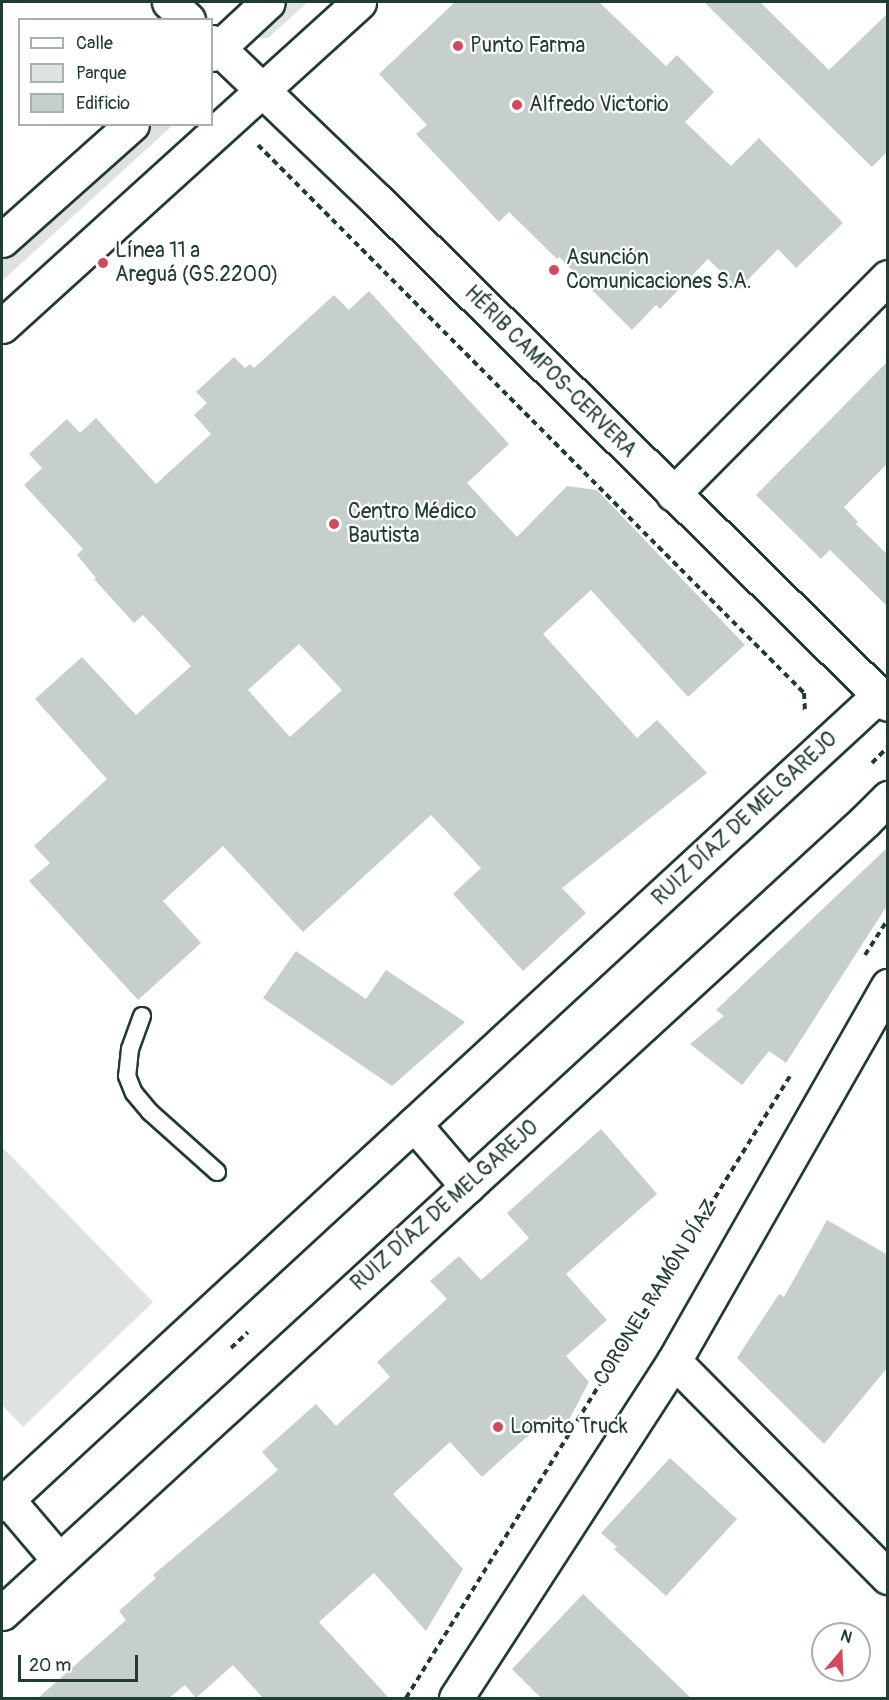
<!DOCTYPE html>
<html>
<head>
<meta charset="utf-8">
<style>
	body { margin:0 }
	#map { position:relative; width:889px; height:1700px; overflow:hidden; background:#fff; font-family:Pangolin,sans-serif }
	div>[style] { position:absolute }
	.green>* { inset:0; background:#dee3e2 }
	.building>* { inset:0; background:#c7cfcc }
	.path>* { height:4px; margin-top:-2px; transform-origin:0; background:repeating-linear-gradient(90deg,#1f3d34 0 6px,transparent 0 10.5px) }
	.roads { filter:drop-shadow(2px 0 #1f3d34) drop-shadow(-2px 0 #1f3d34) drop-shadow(0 2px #1f3d34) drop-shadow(0 -2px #1f3d34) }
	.lane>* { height:16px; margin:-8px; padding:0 8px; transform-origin:8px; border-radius:8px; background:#fff }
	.street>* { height:33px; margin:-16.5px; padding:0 16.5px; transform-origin:16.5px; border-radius:16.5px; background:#fff }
	.secondary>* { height:33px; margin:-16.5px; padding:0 16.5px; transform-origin:16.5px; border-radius:16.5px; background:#fff }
	.highway>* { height:33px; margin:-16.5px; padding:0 16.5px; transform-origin:16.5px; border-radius:16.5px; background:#fff }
	.dots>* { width:16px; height:16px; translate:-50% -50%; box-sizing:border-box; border:3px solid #fff; border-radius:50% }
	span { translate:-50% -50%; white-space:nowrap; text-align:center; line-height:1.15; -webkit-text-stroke:4.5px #fff; paint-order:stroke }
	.poi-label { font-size:21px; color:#1f3d34 }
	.left { translate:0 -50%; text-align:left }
	.street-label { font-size:21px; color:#1f3d34 }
	.frame { position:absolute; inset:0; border:3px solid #1f3d34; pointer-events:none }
	.legend { position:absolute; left:18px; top:18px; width:195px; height:108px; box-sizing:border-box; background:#fff; border:2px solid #a5b1ae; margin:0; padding:8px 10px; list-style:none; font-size:18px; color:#1f3d34 }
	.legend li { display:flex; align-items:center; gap:12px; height:30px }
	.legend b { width:30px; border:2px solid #a5b1ae }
	.north { position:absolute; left:811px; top:1622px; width:60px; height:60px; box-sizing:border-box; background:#fff; border:2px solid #a5b1ae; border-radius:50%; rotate:19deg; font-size:16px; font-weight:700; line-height:24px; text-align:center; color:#1f3d34 }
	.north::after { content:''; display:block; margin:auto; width:21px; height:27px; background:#d1495b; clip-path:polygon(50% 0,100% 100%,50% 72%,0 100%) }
	.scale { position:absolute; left:18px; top:1655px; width:120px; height:27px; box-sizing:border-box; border:3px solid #1f3d34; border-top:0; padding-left:8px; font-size:18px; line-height:21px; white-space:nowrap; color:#1f3d34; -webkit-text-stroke:4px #fff; paint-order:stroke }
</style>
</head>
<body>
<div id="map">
	<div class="green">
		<i style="clip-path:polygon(281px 2px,308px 2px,268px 38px,258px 38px,254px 34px)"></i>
		<i style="clip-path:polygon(145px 125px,173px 125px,2px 281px,2px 256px)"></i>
		<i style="clip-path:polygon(2px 1147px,153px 1302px,23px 1427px,2px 1405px)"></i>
	</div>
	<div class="building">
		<i style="clip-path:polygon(455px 2px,599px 2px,666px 66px,677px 55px,714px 92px,685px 122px,731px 166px,759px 138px,843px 223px,796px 268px,778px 249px,739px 289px,708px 259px,660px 309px,656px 305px,632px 330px,559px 257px,557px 259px,509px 212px,499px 222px,416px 134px,427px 125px,379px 74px)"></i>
		<i style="clip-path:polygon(704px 2px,760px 2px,829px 70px,888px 13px,888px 151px,872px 167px)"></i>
		<i style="clip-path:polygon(evenodd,369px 291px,509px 444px,467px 483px,517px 537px,567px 486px,597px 490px,745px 645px,688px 697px,591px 590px,543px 634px,637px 738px,657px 720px,707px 773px,562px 888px,586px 913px,523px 971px,453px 894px,481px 868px,431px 815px,303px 932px,223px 846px,163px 901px,201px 943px,138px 1000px,29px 881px,50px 863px,34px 846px,107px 779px,35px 699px,82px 657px,136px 715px,191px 666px,143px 615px,134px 623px,94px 579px,96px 578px,77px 555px,83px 549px,24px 485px,42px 468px,29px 454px,67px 419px,80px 433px,96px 418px,156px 484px,211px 434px,194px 415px,207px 403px,196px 392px,234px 357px,245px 368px,250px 364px,254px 368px,334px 295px,349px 310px,369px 291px,299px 644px,342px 690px,290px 737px,248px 690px,299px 644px)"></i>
		<i style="clip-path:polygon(888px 361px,888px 463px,844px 507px,858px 522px,856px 524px,888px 555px,888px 607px,830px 550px,821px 559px,756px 495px)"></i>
		<i style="clip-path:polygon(888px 847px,888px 904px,786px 1063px,769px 1051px,742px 1085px,690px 1044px,724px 1016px,716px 1010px)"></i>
		<i style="clip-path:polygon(296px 951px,366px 999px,386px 970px,465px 1022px,392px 1086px,263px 998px)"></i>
		<i style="clip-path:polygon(601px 1129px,657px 1194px,566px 1274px,607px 1320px,566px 1356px,589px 1382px,564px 1429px,551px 1415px,482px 1477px,450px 1442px,393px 1494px,463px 1569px,426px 1631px,374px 1573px,319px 1622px,389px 1698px,263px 1698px,233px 1665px,196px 1698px,185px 1685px,169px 1698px,38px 1698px,126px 1620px,119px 1611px,156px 1578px,153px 1575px,278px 1470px,262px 1452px,316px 1404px,336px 1426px,390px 1377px,377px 1362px,447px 1299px,430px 1281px,459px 1256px,481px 1280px,529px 1238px,507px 1213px)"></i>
		<i style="clip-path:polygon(827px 1220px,888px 1255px,888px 1367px,824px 1444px,737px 1358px,779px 1294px,784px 1297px)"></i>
		<i style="clip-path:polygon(670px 1458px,737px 1519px,666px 1596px,614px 1549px,617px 1547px,601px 1533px)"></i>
		<i style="clip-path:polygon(583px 1594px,691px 1698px,541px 1698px,512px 1669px)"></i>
	</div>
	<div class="path">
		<i style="left:258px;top:145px;width:774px;rotate:45.1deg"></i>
		<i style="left:804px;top:693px;width:20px;rotate:87deg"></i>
		<i style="left:872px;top:763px;width:23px;rotate:-45deg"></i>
		<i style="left:865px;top:955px;width:43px;rotate:-57.4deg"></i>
		<i style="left:231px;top:1348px;width:23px;rotate:-43deg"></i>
		<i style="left:406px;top:1698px;width:731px;rotate:-58.31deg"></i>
	</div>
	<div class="roads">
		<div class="lane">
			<i style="left:142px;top:1016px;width:35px;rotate:110deg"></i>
			<i style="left:130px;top:1049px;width:27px;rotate:96deg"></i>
			<i style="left:127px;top:1076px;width:18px;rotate:68deg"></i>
			<i style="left:134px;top:1093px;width:25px;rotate:50deg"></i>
			<i style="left:150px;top:1112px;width:90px;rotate:41.8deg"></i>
		</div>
		<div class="street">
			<i style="left:673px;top:494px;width:305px;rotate:-45.3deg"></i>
			<i style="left:414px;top:1124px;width:82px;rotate:49.5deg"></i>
			<i style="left:674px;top:1361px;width:304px;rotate:45.3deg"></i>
			<i style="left:7px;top:1499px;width:80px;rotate:49.6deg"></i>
			<i style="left:2px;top:1504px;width:1193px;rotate:-42.69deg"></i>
			<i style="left:2px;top:1613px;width:1171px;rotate:-42.54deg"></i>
			<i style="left:865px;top:821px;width:33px;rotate:-45deg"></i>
			<i style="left:456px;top:1698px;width:401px;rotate:-57.1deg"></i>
			<i style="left:674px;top:1361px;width:432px;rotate:-60.3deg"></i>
		</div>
		<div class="secondary">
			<i style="left:169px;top:2px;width:26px;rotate:43deg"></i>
			<i style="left:212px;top:42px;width:230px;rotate:43.8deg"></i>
			<i style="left:378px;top:201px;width:716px;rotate:44.6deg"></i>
		</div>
		<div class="highway">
			<i style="left:212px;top:54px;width:76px;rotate:-42.9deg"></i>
			<i style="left:2px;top:240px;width:174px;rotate:-41.7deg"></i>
			<i style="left:2px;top:326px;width:482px;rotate:-42.2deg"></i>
		</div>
	</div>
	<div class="dots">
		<i style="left:458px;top:46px;background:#d1495b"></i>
		<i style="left:517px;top:105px;background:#d1495b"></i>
		<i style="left:103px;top:263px;background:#d1495b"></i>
		<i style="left:554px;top:270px;background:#d1495b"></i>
		<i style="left:334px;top:524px;background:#d1495b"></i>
		<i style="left:498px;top:1427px;background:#d1495b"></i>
	</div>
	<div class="poi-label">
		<span class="left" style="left:470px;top:46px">Punto Farma</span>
		<span class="left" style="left:529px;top:105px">Alfredo Victorio</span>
		<span class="left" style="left:115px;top:263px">Línea 11 a<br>Areguá (GS.2200)</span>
		<span class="left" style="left:566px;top:270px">Asunción<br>Comunicaciones S.A.</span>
		<span class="left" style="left:348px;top:524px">Centro Médico<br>Bautista</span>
		<span class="left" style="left:510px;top:1427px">Lomito Truck</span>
	</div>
	<div class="street-label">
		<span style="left:550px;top:372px;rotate:45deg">HÉRIB CAMPOS-CERVERA</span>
		<span style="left:745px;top:819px;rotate:-43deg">RUIZ DÍAZ DE MELGAREJO</span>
		<span style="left:445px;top:1206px;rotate:-42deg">RUIZ DÍAZ DE MELGAREJO</span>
		<span style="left:656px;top:1293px;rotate:-58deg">CORONEL RAMÓN DÍAZ</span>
	</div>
	<div class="frame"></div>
	<ul class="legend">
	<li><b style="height:8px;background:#fff"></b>Calle</li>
	<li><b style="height:16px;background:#dee3e2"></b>Parque</li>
	<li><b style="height:16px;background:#c7cfcc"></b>Edificio</li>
	</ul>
	<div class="north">N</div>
	<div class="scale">20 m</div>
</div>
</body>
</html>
